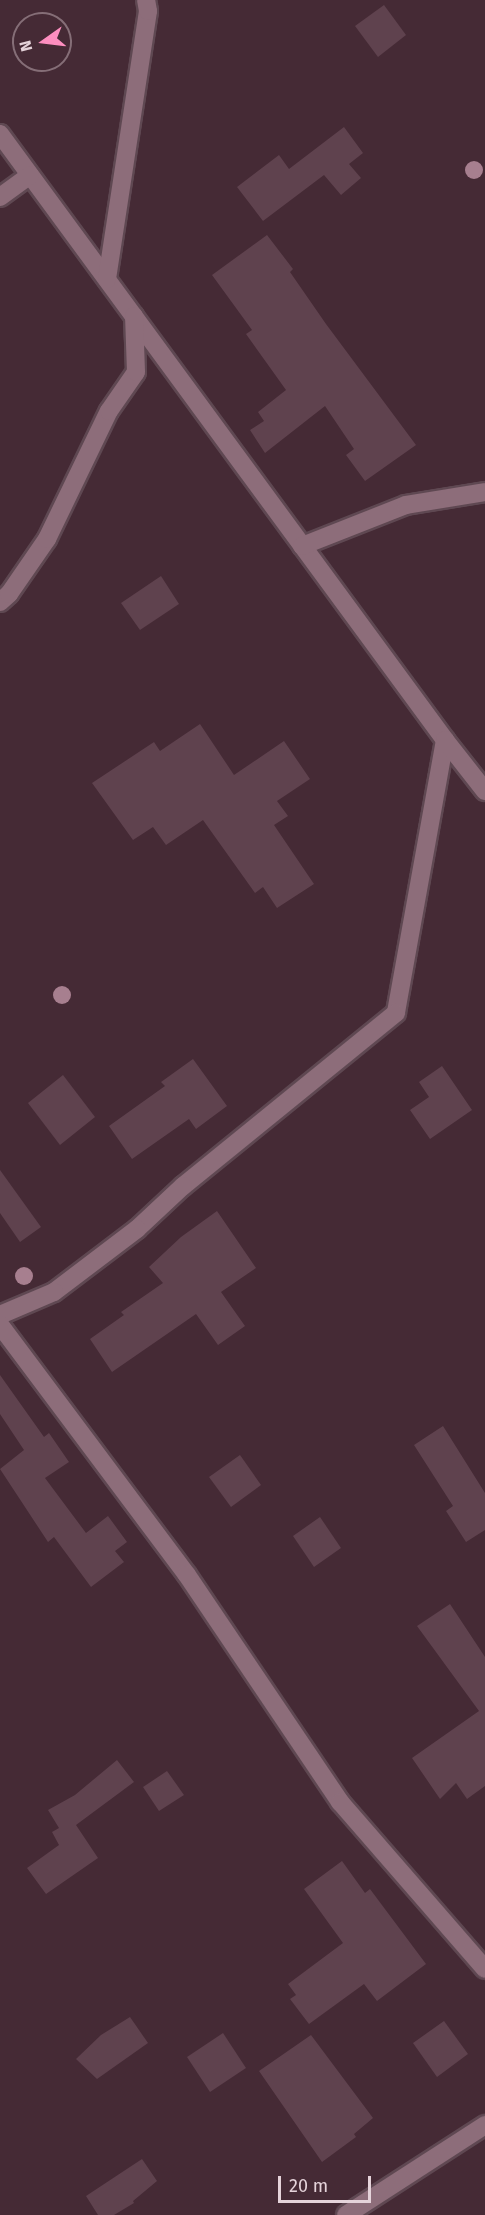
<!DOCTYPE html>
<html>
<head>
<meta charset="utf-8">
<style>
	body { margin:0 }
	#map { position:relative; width:485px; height:2215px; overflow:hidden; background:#452a35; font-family:"Fira Sans",sans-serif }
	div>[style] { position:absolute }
	.building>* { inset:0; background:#5f424e }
	.roads { filter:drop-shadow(2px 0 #5f4852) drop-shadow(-2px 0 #5f4852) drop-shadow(0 2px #5f4852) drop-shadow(0 -2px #5f4852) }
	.minor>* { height:18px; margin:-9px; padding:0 9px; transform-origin:9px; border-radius:9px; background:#8d6d7a }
	.trees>* { width:18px; height:18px; margin:-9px; border-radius:50%; background:#a77f8f }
	span { translate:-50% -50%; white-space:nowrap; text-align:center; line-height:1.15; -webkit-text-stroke:4.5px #452a35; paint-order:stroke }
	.north { position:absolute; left:12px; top:12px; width:60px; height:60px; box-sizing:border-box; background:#452a35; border:2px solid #856e77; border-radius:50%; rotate:256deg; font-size:16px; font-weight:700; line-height:24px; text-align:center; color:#e5d3da }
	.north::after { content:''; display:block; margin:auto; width:21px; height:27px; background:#fd8ebf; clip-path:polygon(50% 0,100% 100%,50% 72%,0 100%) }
	.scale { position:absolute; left:278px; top:2176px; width:93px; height:27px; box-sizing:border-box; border:3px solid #e5d3da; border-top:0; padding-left:8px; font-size:18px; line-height:21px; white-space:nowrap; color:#e5d3da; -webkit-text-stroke:4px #452a35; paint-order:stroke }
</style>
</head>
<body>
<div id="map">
	<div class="building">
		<i style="clip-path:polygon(384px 5px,406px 35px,378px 57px,355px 26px)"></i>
		<i style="clip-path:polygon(344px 127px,363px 153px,349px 164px,361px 178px,341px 195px,324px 175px,263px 221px,237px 187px,279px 155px,289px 169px)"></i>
		<i style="clip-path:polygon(267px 235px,293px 269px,290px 272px,326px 324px,416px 445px,365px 481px,346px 455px,354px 449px,325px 406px,265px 453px,250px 430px,264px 421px,258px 412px,286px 390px,246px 334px,252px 330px,212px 275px)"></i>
		<i style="clip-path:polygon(161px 576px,179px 604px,140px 630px,121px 603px)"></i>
		<i style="clip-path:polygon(200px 724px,234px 775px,284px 741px,310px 779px,277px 801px,288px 816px,274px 825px,314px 884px,277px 908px,263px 887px,255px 893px,203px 820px,166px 845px,153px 827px,133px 840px,92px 783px,154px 742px,160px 751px)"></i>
		<i style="clip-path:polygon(193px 1059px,227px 1106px,196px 1129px,189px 1119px,132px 1159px,109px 1126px,165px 1086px,161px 1082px)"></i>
		<i style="clip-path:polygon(442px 1066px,472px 1110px,430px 1139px,410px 1110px,429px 1097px,419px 1082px)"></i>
		<i style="clip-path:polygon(63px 1075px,95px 1117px,60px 1145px,28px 1103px)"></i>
		<i style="clip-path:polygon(0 1170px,41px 1227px,20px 1242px,0 1213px)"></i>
		<i style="clip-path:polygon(217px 1211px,256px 1268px,221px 1292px,245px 1326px,218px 1345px,196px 1314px,112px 1372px,90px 1339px,124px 1315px,121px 1312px,163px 1283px,149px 1267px,181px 1237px)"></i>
		<i style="clip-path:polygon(0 1375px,44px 1437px,49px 1433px,69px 1462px,45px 1478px,86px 1533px,108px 1516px,127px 1542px,115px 1551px,124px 1562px,91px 1587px,54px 1537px,48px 1542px,0 1469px,24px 1450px,0 1414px)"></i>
		<i style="clip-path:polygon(443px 1426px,485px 1493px,485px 1530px,466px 1542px,446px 1511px,453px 1506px,414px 1445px)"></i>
		<i style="clip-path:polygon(240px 1455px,261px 1485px,231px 1507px,209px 1477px)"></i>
		<i style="clip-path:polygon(320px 1517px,341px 1548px,314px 1567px,293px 1536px)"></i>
		<i style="clip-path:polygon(450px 1604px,485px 1657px,485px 1786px,467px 1799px,456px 1783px,440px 1799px,412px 1758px,479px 1711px,417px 1626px)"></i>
		<i style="clip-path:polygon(117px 1760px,134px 1782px,76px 1825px,98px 1858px,46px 1894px,27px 1868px,59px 1845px,52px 1832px,59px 1828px,48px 1810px,75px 1795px)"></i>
		<i style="clip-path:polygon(167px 1771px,184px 1795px,159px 1811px,143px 1787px)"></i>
		<i style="clip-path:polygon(342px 1861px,365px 1893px,370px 1889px,426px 1964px,377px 2001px,364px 1984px,309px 2024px,290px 1999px,296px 1995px,288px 1984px,343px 1943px,304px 1889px)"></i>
		<i style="clip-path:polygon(130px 2017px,148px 2043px,97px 2079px,76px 2059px,101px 2035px)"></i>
		<i style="clip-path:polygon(444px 2021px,468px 2054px,437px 2077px,413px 2043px)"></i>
		<i style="clip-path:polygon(223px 2033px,246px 2068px,210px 2092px,187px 2057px)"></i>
		<i style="clip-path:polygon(311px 2035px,373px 2118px,354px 2134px,356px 2137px,322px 2162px,259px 2071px)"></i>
		<i style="clip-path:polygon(142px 2159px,157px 2181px,133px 2201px,134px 2203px,114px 2215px,98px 2215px,86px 2196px)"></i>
	</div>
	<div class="roads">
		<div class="minor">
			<i style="left:0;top:134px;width:752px;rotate:53.71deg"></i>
			<i style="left:445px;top:740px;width:277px;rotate:100.2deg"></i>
			<i style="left:396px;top:1013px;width:274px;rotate:140.9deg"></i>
			<i style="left:183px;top:1186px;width:63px;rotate:136.9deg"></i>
			<i style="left:137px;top:1229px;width:104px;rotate:142.8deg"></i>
			<i style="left:54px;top:1292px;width:59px;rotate:156.9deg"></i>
			<i style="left:0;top:197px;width:37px;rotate:-36deg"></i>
			<i style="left:107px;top:279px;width:271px;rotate:-81.3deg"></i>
			<i style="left:148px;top:11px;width:11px;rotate:-100deg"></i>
			<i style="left:302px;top:546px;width:112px;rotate:-21.5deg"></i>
			<i style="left:406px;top:505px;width:80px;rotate:-9.3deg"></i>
			<i style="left:0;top:602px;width:12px;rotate:-42deg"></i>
			<i style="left:9px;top:594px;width:67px;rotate:-55.4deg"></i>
			<i style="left:47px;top:539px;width:142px;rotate:-64.2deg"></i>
			<i style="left:109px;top:411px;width:47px;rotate:-55.3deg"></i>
			<i style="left:136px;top:372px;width:56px;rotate:-92deg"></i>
			<i style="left:445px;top:740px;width:65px;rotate:51.9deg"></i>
			<i style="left:0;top:1325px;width:312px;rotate:53.2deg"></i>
			<i style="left:187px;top:1575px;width:274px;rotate:56deg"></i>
			<i style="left:340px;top:1802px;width:221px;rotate:49deg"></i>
			<i style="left:346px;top:2215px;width:166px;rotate:-32.9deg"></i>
		</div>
	</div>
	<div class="trees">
		<i style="left:474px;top:170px"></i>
		<i style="left:62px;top:995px"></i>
		<i style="left:24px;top:1276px"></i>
	</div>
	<div class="north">N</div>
	<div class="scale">20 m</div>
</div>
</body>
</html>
